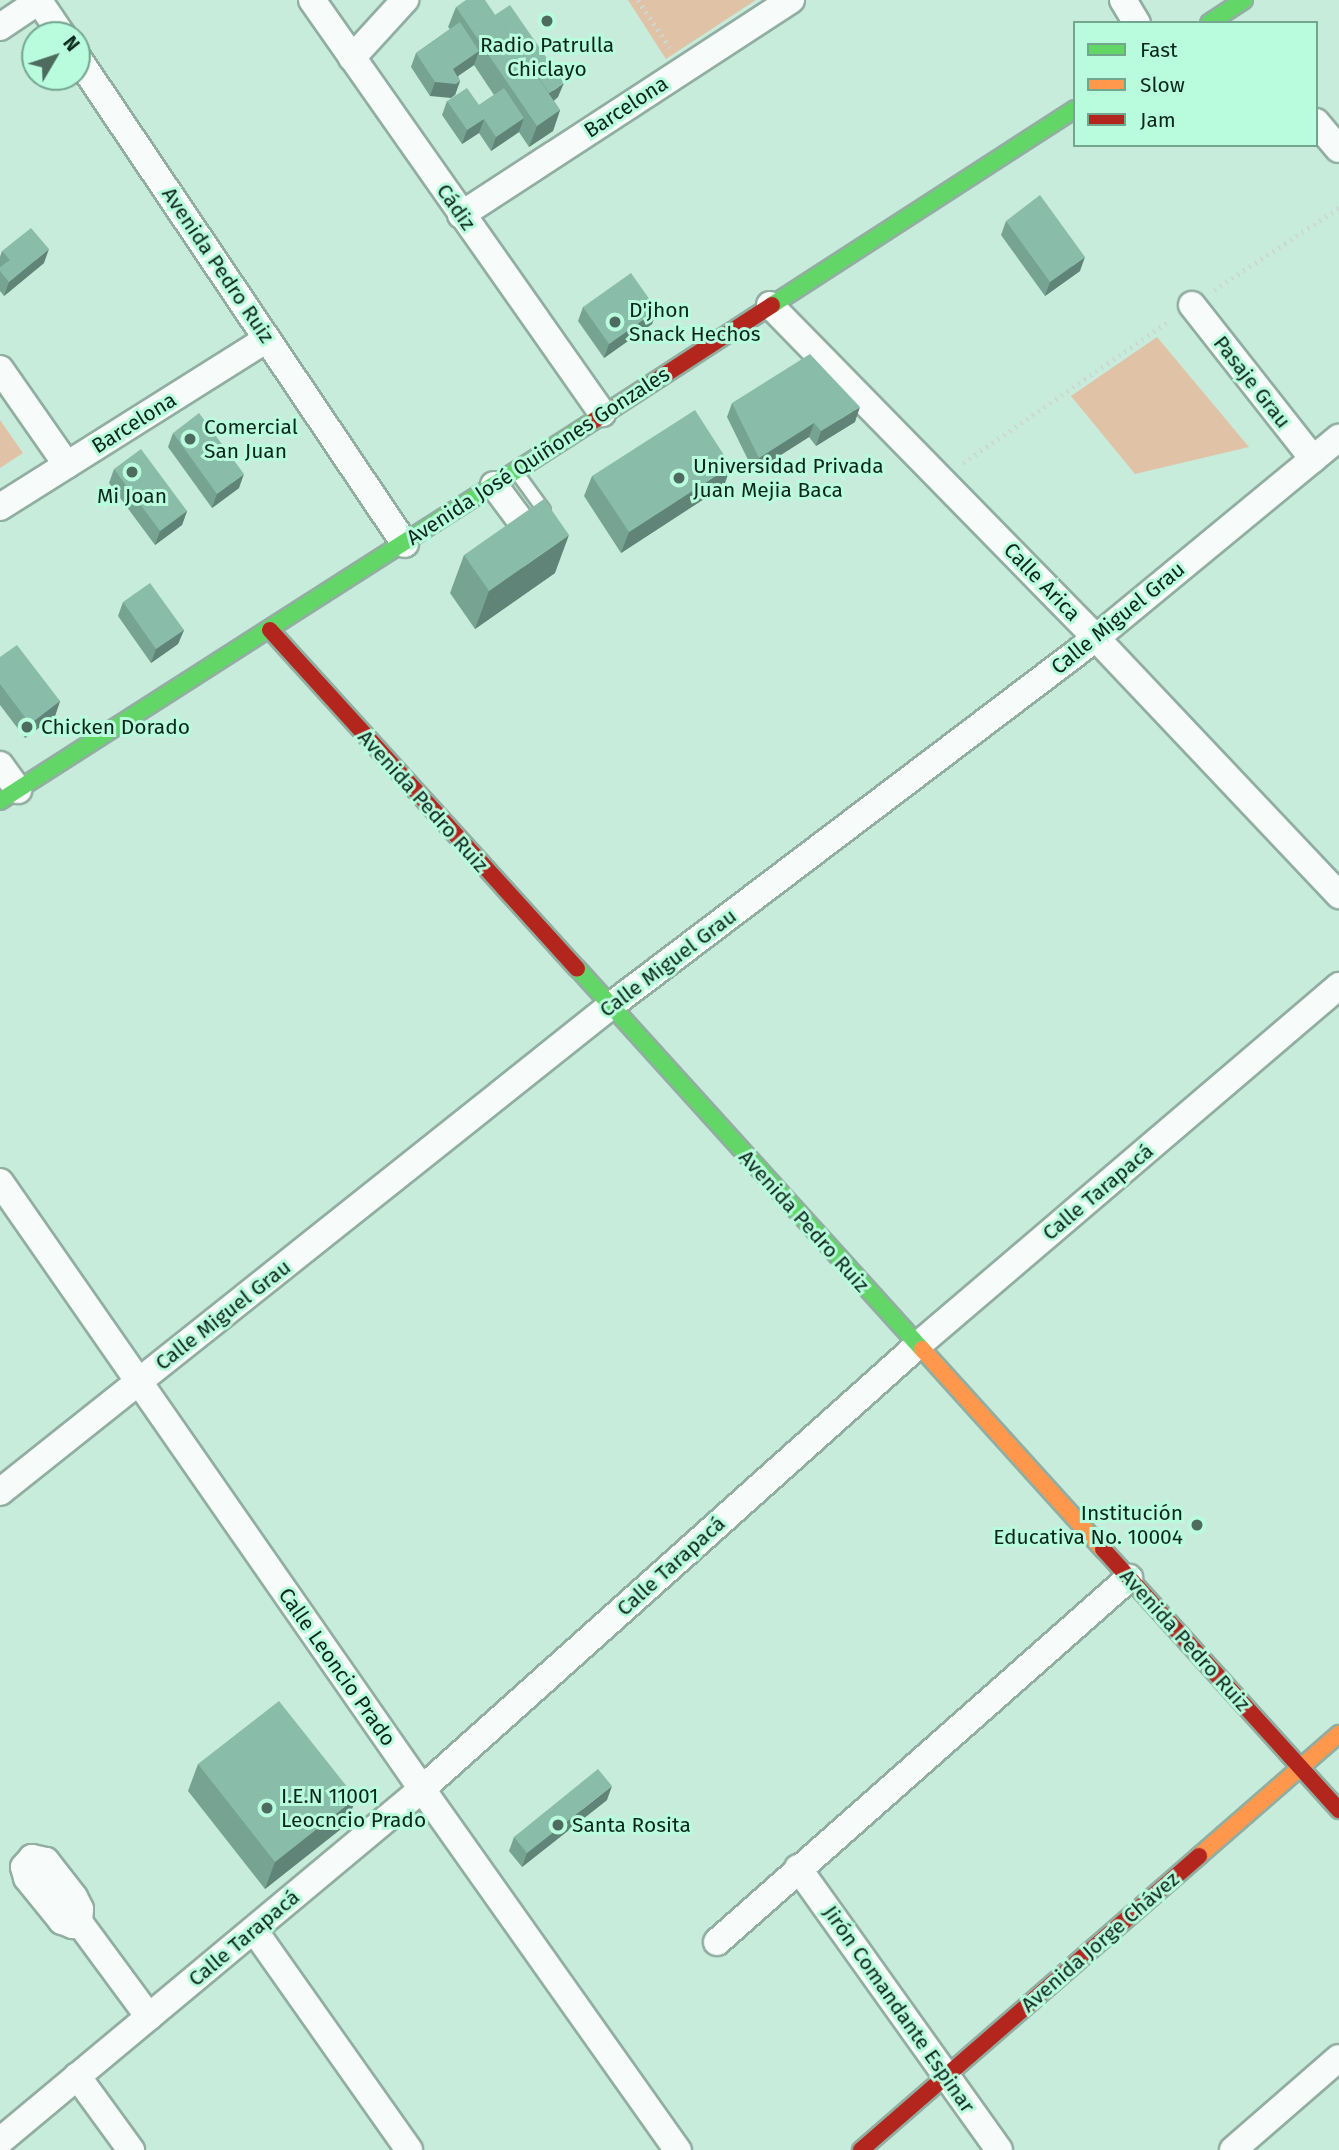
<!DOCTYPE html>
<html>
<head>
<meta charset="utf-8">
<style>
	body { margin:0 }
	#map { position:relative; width:1339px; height:2150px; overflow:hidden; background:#c8ecdc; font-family:"Fira Sans",sans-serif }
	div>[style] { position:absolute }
	.green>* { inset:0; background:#e0c2a7 }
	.path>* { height:4.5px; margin-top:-2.25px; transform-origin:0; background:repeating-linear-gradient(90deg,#cdd8d3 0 2px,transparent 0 7px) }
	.roads { filter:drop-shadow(2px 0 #91aea1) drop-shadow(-2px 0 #91aea1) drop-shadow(0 2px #91aea1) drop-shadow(0 -2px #91aea1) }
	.lane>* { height:12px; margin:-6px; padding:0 6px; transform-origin:6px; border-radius:6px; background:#f7fcfa }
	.street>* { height:26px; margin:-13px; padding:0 13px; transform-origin:13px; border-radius:13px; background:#f7fcfa }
	.fast>* { height:16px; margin:-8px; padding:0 8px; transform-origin:8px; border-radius:8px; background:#63d668 }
	.slow>* { height:16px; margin:-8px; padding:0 8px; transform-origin:8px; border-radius:8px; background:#ff974d }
	.jam>* { height:16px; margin:-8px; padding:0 8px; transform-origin:8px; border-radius:8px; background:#b3261e }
	.wall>* { inset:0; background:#76a392 }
	.shaded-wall>* { inset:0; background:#608477 }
	.building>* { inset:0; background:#89bdaa }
	.dots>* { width:19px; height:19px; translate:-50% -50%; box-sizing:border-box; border:4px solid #b9fbdd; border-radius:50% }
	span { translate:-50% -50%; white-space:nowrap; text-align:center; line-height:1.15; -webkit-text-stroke:6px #b9fbdd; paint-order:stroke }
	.poi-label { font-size:21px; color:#0b261b }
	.left { translate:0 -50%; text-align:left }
	.right { translate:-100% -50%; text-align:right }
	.street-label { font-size:21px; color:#0b261b }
	.legend { position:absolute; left:1073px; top:21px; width:245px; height:126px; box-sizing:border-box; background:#b9fbdd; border:2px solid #73a68f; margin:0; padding:9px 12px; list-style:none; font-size:21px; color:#0b261b }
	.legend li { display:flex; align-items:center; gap:14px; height:35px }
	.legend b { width:35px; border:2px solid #73a68f }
	.north { position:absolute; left:21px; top:21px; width:70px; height:70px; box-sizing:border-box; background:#b9fbdd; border:2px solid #73a68f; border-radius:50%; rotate:51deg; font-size:19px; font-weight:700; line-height:28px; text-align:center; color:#0b261b }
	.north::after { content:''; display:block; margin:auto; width:24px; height:32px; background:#4d6b5f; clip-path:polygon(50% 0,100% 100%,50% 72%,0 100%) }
</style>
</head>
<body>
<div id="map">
	<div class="green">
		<i style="clip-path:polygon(628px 0,756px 0,666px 59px)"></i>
		<i style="clip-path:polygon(1157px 337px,1249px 447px,1135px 474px,1071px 396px)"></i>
		<i style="clip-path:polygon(0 420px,23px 453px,0 468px)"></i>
	</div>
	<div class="path">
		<i style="left:638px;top:0;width:57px;rotate:55.8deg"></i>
		<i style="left:1214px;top:290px;width:149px;rotate:-33.3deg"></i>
		<i style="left:963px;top:463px;width:250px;rotate:-34.6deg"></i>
	</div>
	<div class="roads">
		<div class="lane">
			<i style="left:517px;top:473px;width:46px;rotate:53.9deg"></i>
		</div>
		<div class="street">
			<i style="left:312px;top:0;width:505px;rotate:54.92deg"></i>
			<i style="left:1123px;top:0;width:27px;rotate:59deg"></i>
			<i style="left:39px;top:1px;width:41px;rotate:55.9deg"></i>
			<i style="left:0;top:27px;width:48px;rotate:-34deg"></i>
			<i style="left:77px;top:57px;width:587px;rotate:56.04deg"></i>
			<i style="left:352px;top:58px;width:79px;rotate:-47.6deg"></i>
			<i style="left:1316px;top:122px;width:35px;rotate:50deg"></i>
			<i style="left:461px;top:215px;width:394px;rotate:-33.1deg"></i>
			<i style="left:770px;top:305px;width:466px;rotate:45.6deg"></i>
			<i style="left:1096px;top:638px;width:354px;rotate:46.6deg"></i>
			<i style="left:1192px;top:305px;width:196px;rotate:51.8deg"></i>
			<i style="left:0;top:369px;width:117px;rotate:55.1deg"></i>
			<i style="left:494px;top:485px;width:49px;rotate:53.4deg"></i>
			<i style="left:0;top:507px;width:315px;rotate:-32.2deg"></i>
			<i style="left:0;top:765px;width:31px;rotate:54deg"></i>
			<i style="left:0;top:1182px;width:739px;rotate:55.19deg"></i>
			<i style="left:422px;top:1789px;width:443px;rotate:54.7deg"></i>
			<i style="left:0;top:1492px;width:779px;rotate:-38.53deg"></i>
			<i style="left:609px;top:1007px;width:611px;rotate:-37.15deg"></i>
			<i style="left:1096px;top:638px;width:315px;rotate:-39.5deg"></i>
			<i style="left:798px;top:1868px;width:346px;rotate:54.5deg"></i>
			<i style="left:79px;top:1922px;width:7px;rotate:153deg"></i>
			<i style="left:73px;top:1925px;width:12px;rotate:-160deg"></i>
			<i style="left:62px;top:1921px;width:55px;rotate:-129.1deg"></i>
			<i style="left:27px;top:1878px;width:11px;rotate:-105deg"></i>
			<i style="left:24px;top:1867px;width:12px;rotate:-48deg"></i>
			<i style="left:32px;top:1858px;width:14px;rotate:12deg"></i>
			<i style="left:46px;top:1861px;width:46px;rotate:52.1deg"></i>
			<i style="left:74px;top:1897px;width:13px;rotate:63deg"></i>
			<i style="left:80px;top:1909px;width:13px;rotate:94deg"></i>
			<i style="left:79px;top:1922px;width:118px;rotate:53.6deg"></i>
			<i style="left:254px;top:1930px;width:269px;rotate:54.8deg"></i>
			<i style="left:717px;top:1942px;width:550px;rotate:-41.46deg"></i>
			<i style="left:77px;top:2076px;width:92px;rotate:53.9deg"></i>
			<i style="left:0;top:2141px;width:550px;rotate:-39.83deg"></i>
			<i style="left:422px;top:1789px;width:664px;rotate:-41.83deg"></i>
			<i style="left:917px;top:1346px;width:555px;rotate:-40.47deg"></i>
			<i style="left:1233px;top:2150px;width:140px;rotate:-41deg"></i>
		</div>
		<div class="fast">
			<i style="left:1209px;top:23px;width:42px;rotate:-33.3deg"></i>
			<i style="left:772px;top:305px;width:361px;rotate:-32.9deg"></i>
			<i style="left:0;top:801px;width:707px;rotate:-32.63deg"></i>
			<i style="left:577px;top:968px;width:514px;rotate:47.84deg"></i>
		</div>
		<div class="slow">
			<i style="left:922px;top:1349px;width:270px;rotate:47.9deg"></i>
			<i style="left:1199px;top:1856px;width:186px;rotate:-41.1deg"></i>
		</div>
		<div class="jam">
			<i style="left:595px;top:420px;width:211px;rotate:-33deg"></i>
			<i style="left:270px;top:630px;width:457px;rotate:47.8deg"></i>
			<i style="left:1103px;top:1549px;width:352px;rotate:47.9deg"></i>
			<i style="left:861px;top:2150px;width:448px;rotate:-41deg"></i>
		</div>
	</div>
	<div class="wall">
		<i style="clip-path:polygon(456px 7px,495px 15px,558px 97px,554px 101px,560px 110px,553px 131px,529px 147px,519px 132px,491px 151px,479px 133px,462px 144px,442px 115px,447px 101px,479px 105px,494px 95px,474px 65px,458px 76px,460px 81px,455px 95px,430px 96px,411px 67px,416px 53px,450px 29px,448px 27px)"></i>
		<i style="clip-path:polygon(1006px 221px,1080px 271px,1045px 296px,1001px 235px)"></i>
		<i style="clip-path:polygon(2px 251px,44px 263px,4px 296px,0 291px,0 257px)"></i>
		<i style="clip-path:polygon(583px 307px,657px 310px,652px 324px,604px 358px,578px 321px)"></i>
		<i style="clip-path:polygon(732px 403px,855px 422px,816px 446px,809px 437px,754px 472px,727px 417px)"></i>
		<i style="clip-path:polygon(173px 433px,239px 488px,212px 508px,168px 447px)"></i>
		<i style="clip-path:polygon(114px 469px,187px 511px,182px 525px,155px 545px,109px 483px)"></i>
		<i style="clip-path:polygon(592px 476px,724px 486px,621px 553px,584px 496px)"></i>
		<i style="clip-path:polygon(464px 555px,555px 573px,475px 629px,450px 593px)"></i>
		<i style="clip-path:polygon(123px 602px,184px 630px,178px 644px,151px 663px,118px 616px)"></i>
		<i style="clip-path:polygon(0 657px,60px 701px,55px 716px,25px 738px,0 705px)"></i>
		<i style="clip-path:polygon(198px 1764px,356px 1798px,346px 1825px,265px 1889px,188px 1791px)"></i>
		<i style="clip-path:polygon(607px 1800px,522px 1867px,509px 1851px,514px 1837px)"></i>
	</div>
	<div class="shaded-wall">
		<i style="clip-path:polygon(479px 51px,474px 65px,448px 83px,453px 69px)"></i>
		<i style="clip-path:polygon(460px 81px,455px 95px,451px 98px,430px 96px,435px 82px)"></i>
		<i style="clip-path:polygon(564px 83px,558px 97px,539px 111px,544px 97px)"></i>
		<i style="clip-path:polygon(560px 110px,553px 131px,529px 147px,537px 126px)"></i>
		<i style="clip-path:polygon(524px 118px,519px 132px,491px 151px,496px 137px)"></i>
		<i style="clip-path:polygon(484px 119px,479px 133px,462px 144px,467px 130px)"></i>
		<i style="clip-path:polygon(49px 249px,44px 263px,4px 296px,9px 282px)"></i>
		<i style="clip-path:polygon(1085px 257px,1080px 271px,1045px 296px,1050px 282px)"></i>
		<i style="clip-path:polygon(657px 310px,652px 324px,604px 358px,609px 344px)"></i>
		<i style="clip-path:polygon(860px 407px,855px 422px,816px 446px,821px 431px)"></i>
		<i style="clip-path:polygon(814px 423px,809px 437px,754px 472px,759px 458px)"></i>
		<i style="clip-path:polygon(731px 466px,724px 486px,621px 553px,629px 532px)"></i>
		<i style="clip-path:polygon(244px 474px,239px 488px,212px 508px,217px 494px)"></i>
		<i style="clip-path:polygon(187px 511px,182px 525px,155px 545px,160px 531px)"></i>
		<i style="clip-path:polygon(569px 535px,555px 573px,475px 629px,489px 591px)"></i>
		<i style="clip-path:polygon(184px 630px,178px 644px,151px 663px,156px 649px)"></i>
		<i style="clip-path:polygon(60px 701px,55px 716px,25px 738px,30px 724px)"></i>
		<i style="clip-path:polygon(612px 1786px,607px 1800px,522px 1867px,527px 1853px)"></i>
		<i style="clip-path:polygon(356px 1798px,346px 1825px,265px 1889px,275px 1862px)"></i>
	</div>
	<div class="building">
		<i style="clip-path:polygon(466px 0,485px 0,560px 110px,537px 126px,456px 7px)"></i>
		<i style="clip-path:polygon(510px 5px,564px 83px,549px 93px,495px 15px)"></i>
		<i style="clip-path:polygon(460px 22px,479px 51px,453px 69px,460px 81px,456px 84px,435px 82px,416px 53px)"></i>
		<i style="clip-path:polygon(467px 88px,479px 105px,504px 88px,524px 118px,496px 137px,484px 119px,467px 130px,447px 101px)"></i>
		<i style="clip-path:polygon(1040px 195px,1085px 257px,1050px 282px,1006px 221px)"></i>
		<i style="clip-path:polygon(31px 228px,49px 249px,9px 282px,0 271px,0 267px,10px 260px,2px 251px)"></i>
		<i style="clip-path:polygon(631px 273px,657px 310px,609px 344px,583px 307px)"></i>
		<i style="clip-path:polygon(810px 354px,860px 407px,821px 431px,814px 423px,759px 458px,732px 403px)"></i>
		<i style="clip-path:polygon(695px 410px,731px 466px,629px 532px,592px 476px)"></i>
		<i style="clip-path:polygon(199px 413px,244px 474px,217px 494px,173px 433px)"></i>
		<i style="clip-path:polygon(141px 449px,187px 511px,160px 531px,114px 469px)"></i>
		<i style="clip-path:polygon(544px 499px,569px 535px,489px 591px,464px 555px)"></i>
		<i style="clip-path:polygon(150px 583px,184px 630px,156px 649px,123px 602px)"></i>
		<i style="clip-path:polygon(17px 645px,60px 701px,30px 724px,0 684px,0 657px)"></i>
		<i style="clip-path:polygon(279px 1701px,356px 1798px,275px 1862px,198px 1764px)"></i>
		<i style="clip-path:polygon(598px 1769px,612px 1786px,527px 1853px,514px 1837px)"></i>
	</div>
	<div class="dots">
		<i style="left:547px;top:21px;background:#4d6b5f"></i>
		<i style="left:615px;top:322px;background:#4d6b5f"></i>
		<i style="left:190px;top:439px;background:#4d6b5f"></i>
		<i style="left:132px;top:472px;background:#4d6b5f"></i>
		<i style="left:679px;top:478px;background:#4d6b5f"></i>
		<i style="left:27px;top:727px;background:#4d6b5f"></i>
		<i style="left:1197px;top:1525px;background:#4d6b5f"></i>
		<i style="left:267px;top:1808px;background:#4d6b5f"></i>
		<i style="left:558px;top:1825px;background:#4d6b5f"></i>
	</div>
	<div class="poi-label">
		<span style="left:547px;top:57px">Radio Patrulla<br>Chiclayo</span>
		<span class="left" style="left:629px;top:322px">D'jhon<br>Snack Hechos</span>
		<span class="left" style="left:204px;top:439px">Comercial<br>San Juan</span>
		<span class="left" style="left:693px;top:478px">Universidad Privada<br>Juan Mejia Baca</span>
		<span style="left:132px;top:496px">Mi Joan</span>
		<span class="left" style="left:41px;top:727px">Chicken Dorado</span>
		<span class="right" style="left:1183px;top:1525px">Institución<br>Educativa No. 10004</span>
		<span class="left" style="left:281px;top:1808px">I.E.N 11001<br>Leocncio Prado</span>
		<span class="left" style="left:572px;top:1825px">Santa Rosita</span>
	</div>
	<div class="street-label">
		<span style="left:626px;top:107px;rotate:-33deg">Barcelona</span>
		<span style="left:456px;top:207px;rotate:55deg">Cádiz</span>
		<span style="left:218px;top:265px;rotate:56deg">Avenida Pedro Ruiz</span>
		<span style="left:1252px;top:382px;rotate:52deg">Pasaje Grau</span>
		<span style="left:134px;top:423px;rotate:-32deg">Barcelona</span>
		<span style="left:538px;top:456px;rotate:-33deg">Avenida José Quiñones Gonzales</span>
		<span style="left:1042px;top:582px;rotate:46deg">Calle Arica</span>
		<span style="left:1118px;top:618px;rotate:-39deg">Calle Miguel Grau</span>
		<span style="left:423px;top:801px;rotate:48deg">Avenida Pedro Ruiz</span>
		<span style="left:668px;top:963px;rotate:-37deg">Calle Miguel Grau</span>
		<span style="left:1098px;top:1192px;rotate:-40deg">Calle Tarapacá</span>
		<span style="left:804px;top:1221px;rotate:48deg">Avenida Pedro Ruiz</span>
		<span style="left:223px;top:1315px;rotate:-38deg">Calle Miguel Grau</span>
		<span style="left:671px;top:1566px;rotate:-42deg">Calle Tarapacá</span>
		<span style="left:1185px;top:1640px;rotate:48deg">Avenida Pedro Ruiz</span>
		<span style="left:337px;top:1667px;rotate:55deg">Calle Leoncio Prado</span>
		<span style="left:244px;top:1938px;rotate:-40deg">Calle Tarapacá</span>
		<span style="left:1100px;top:1942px;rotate:-41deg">Avenida Jorge Chávez</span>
		<span style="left:899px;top:2009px;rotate:55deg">Jirón Comandante Espinar</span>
	</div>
	<ul class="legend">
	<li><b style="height:9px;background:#63d668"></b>Fast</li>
	<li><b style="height:9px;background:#ff974d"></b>Slow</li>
	<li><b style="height:9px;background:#b3261e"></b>Jam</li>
	</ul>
	<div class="north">N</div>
</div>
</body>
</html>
